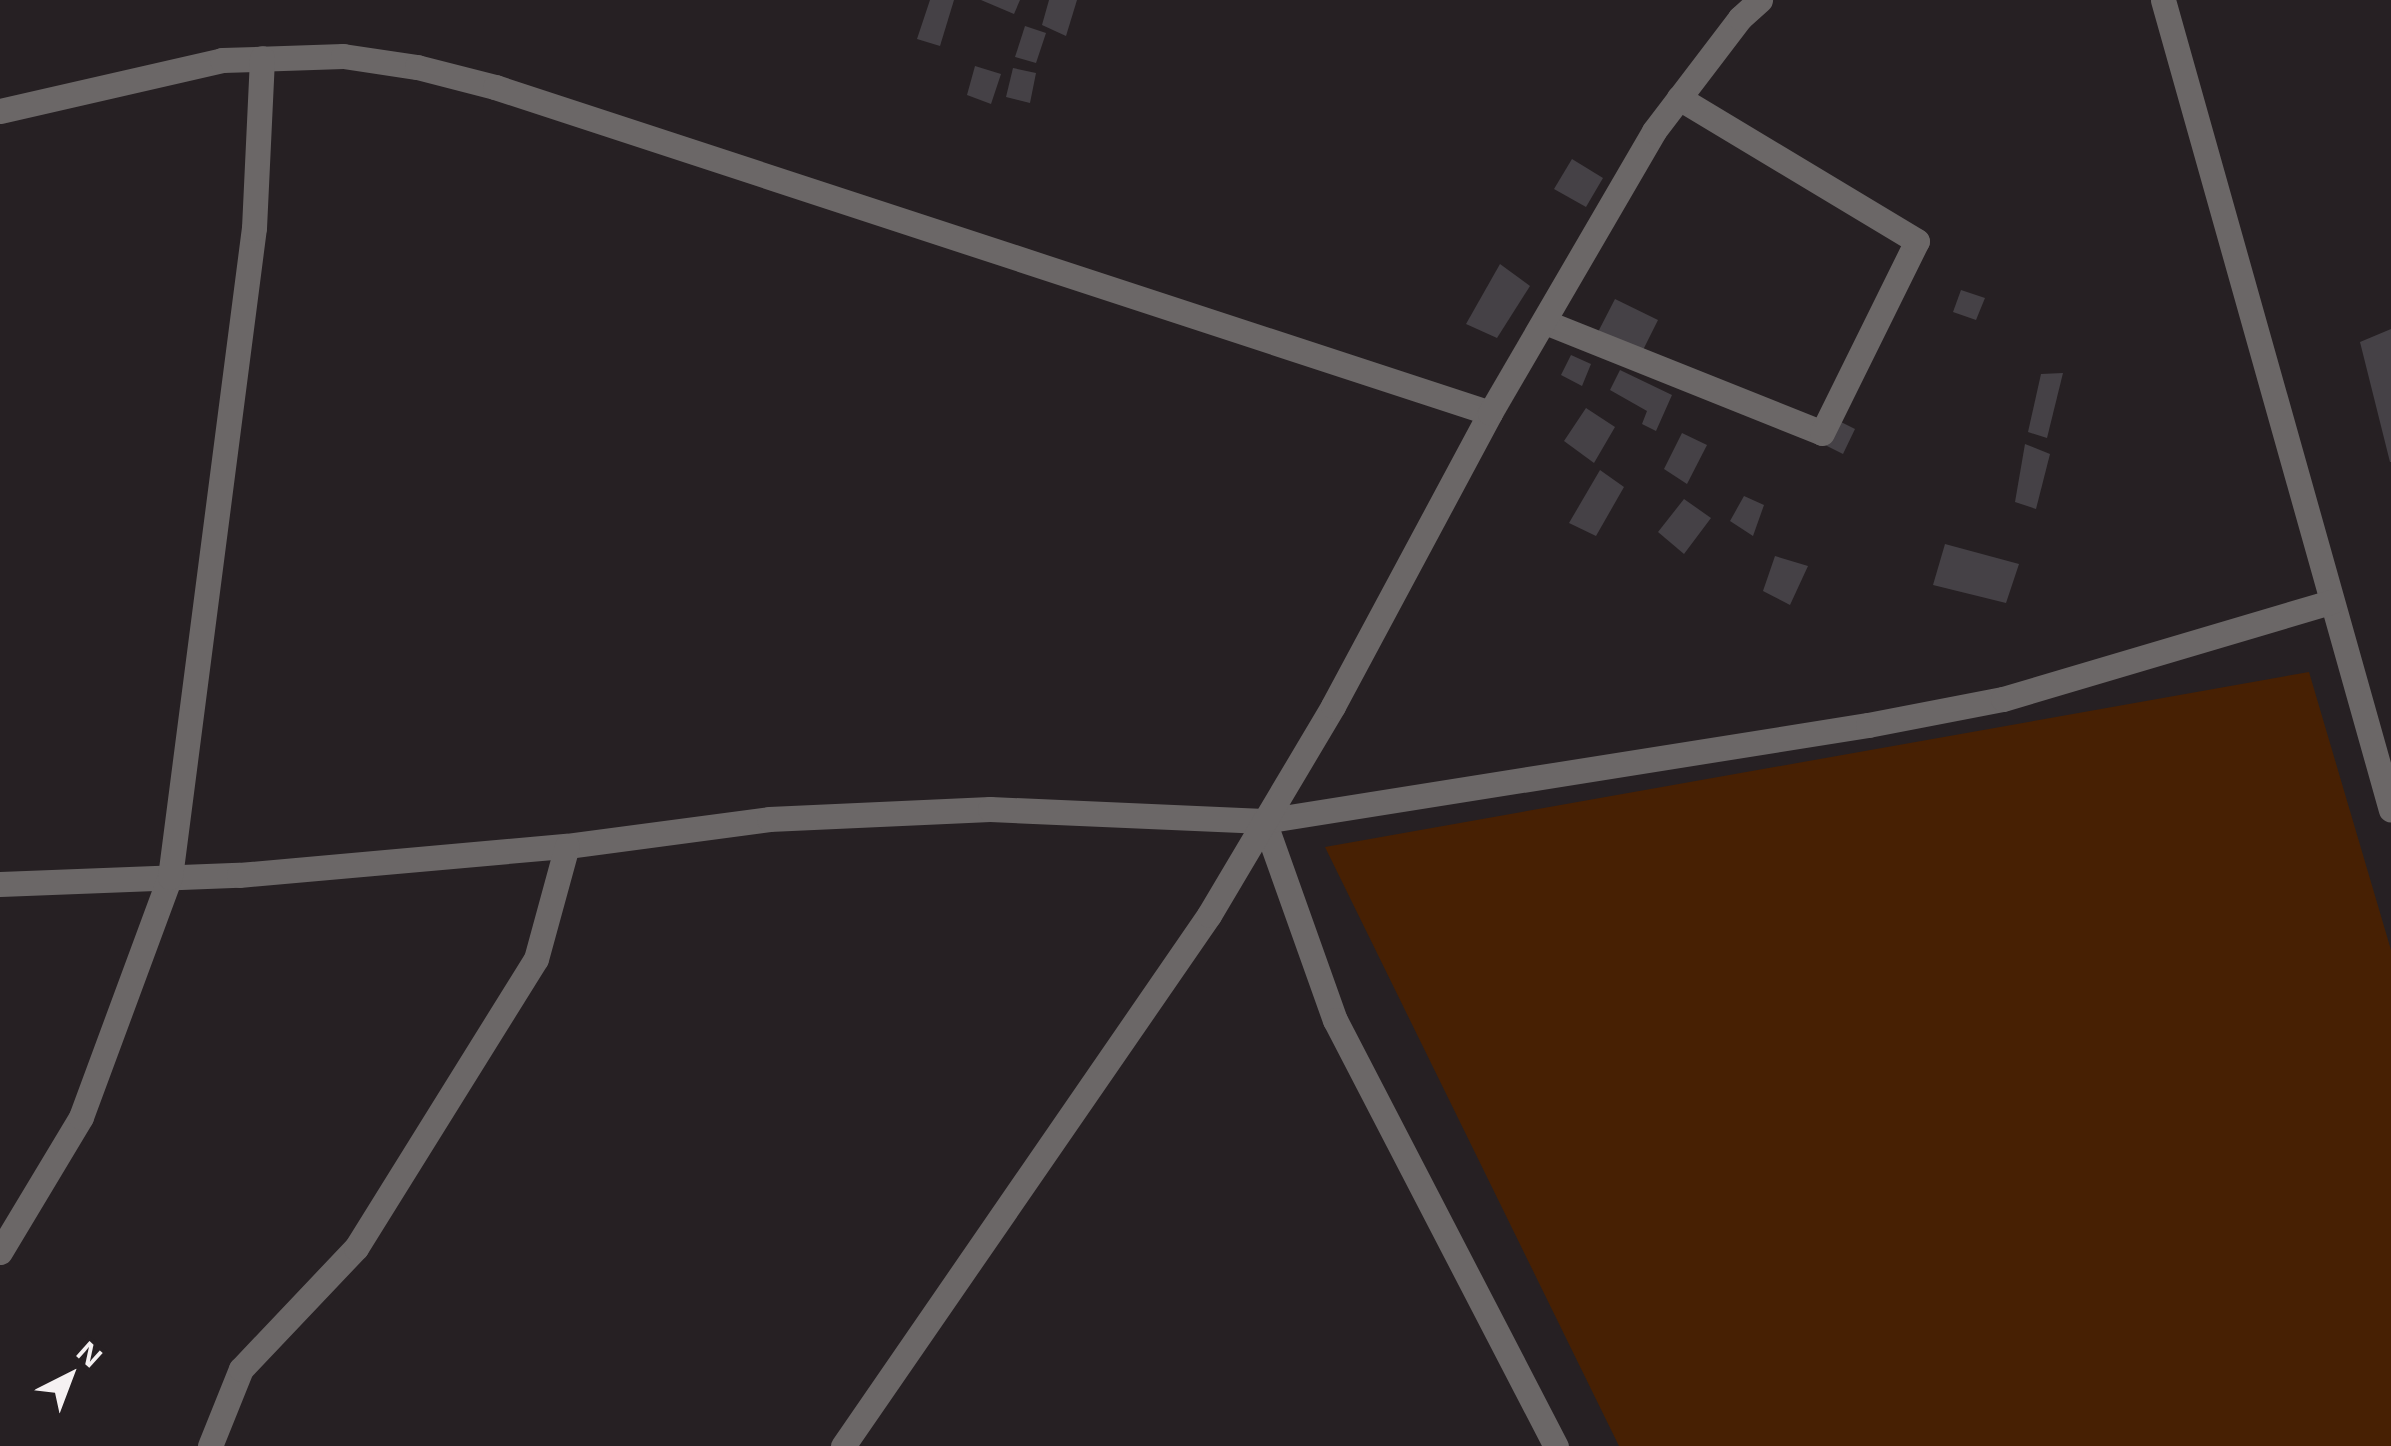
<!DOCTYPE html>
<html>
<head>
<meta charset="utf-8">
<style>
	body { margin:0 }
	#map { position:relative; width:2391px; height:1446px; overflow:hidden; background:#262023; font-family:"Noto Sans",sans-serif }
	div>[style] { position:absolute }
	.green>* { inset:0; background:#472003 }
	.building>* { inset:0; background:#454146 }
	.service>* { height:25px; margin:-12.5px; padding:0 12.5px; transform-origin:12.5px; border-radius:12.5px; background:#6b6767 }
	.minor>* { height:25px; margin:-12.5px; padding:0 12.5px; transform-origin:12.5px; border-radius:12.5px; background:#6b6767 }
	span { translate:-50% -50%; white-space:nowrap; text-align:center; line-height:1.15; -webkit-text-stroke:9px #262023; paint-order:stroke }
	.north { position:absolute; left:20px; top:1326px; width:100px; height:100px; -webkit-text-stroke:8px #262023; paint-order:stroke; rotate:42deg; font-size:28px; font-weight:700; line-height:40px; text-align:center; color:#f5f1f2 }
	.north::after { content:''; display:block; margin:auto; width:35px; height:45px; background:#f5f1f2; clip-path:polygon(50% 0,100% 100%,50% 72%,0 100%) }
</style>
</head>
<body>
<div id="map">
	<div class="green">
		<i style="clip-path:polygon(2309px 672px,2391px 950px,2391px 1446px,1619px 1446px,1325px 847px)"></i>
	</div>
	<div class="building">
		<i style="clip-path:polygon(930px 0,954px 0,940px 46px,917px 39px)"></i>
		<i style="clip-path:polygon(981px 0,1020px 0,1014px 14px)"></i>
		<i style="clip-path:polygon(1049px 0,1077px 0,1066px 36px,1042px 25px)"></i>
		<i style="clip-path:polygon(1025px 26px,1046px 33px,1036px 63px,1015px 57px)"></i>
		<i style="clip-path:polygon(975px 66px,1001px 74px,991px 104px,967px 95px)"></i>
		<i style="clip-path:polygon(1013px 68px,1036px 73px,1030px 103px,1006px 97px)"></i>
		<i style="clip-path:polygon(1572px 159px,1603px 178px,1586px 207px,1554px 189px)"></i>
		<i style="clip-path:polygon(1500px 264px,1530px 286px,1497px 338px,1466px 324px)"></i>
		<i style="clip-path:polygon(1961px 290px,1985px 298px,1976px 320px,1953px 312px)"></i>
		<i style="clip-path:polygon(1615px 299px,1658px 320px,1641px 354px,1598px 332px)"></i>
		<i style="clip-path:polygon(2391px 329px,2391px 462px,2390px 462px,2360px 342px)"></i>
		<i style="clip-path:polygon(1571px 355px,1591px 364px,1582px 386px,1561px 375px)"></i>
		<i style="clip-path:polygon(1620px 370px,1672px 395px,1656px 431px,1642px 424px,1647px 411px,1610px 390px)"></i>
		<i style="clip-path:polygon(2063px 373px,2047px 438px,2028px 432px,2041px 374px)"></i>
		<i style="clip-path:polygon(1586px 408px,1615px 427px,1594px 463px,1564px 441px)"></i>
		<i style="clip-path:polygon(1835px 419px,1855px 429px,1843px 454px,1823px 444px)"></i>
		<i style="clip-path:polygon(1682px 433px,1707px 445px,1687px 484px,1664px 469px)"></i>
		<i style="clip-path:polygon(2025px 444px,2050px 454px,2036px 509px,2015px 502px)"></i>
		<i style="clip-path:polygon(1600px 470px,1624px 487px,1596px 536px,1569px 523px)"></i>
		<i style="clip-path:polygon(1744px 496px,1764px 505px,1753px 536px,1730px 521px)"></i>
		<i style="clip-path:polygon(1684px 499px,1711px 518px,1684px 554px,1658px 532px)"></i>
		<i style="clip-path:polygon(1945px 544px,2019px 564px,2006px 603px,1933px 585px)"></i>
		<i style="clip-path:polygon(1775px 556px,1808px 566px,1790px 605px,1763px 591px)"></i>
	</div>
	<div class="service">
		<i style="left:1545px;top:322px;width:298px;rotate:21.8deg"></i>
		<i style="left:1822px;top:433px;width:214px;rotate:-63.7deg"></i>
		<i style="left:1917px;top:241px;width:278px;rotate:-149deg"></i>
	</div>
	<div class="minor">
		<i style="left:2163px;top:0;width:841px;rotate:74.28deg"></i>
		<i style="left:0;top:111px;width:228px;rotate:-12.9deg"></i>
		<i style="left:222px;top:60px;width:121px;rotate:-1.9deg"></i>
		<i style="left:343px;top:56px;width:75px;rotate:8.5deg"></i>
		<i style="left:417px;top:67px;width:81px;rotate:14.4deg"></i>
		<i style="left:495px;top:87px;width:1047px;rotate:18.14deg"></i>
		<i style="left:1264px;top:821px;width:211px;rotate:70.4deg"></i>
		<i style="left:1335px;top:1020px;width:480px;rotate:62.6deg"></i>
		<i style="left:0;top:884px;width:239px;rotate:-2.2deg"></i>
		<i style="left:239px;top:875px;width:329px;rotate:-5.1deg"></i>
		<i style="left:567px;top:846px;width:204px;rotate:-7.6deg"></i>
		<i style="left:769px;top:819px;width:221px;rotate:-2.6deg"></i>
		<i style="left:990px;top:809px;width:274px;rotate:2.5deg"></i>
		<i style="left:1264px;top:821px;width:612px;rotate:-9.03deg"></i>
		<i style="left:1868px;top:725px;width:137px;rotate:-10.9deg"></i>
		<i style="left:2003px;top:699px;width:342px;rotate:-16.5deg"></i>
		<i style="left:0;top:1252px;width:157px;rotate:-59deg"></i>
		<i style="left:81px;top:1117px;width:256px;rotate:-69.7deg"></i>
		<i style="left:170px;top:877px;width:654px;rotate:-82.63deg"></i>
		<i style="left:254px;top:228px;width:170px;rotate:-87.3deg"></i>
		<i style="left:210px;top:1446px;width:83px;rotate:-68.1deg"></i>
		<i style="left:241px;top:1369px;width:167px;rotate:-46.5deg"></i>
		<i style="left:356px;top:1248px;width:340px;rotate:-58.1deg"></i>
		<i style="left:536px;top:959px;width:117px;rotate:-74.7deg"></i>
		<i style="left:843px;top:1446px;width:645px;rotate:-55.42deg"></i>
		<i style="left:1209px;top:915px;width:243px;rotate:-59.3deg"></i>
		<i style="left:1333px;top:706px;width:332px;rotate:-61.8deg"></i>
		<i style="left:1490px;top:413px;width:326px;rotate:-59.8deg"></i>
		<i style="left:1654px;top:131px;width:142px;rotate:-52.7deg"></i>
		<i style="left:1740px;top:18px;width:27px;rotate:-42deg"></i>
	</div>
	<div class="north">N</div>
</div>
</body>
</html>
